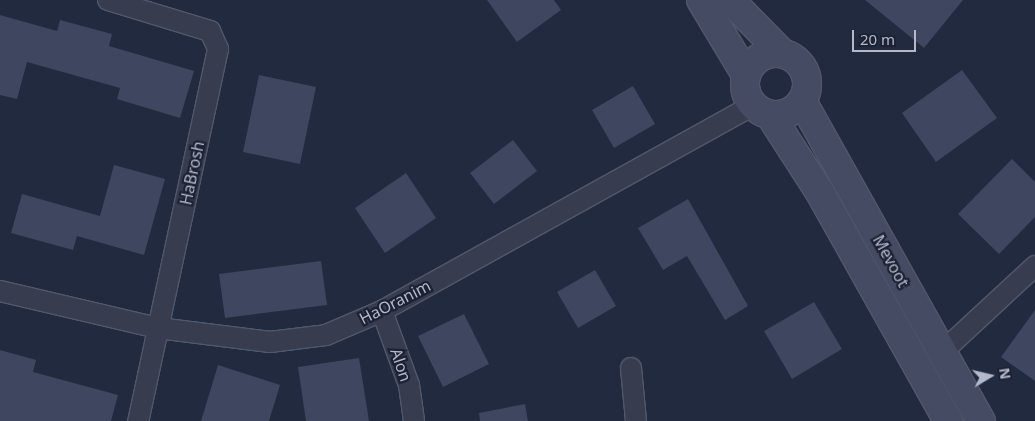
<!DOCTYPE html>
<html>
<head>
<meta charset="utf-8">
<style>
	body { margin:0 }
	#map { position:relative; width:1035px; height:421px; overflow:hidden; background:#222a3f; font-family:"Noto Sans",sans-serif }
	div>[style] { position:absolute }
	.building>* { inset:0; background:#3e4660 }
	.roads { filter:drop-shadow(1px 0 #52586a) drop-shadow(-1px 0 #52586a) drop-shadow(0 1px #52586a) drop-shadow(0 -1px #52586a) }
	.street>* { height:20px; margin:-10px; padding:0 10px; transform-origin:10px; border-radius:10px; background:#373d4f }
	.secondary>* { height:28px; margin:-14px; padding:0 14px; transform-origin:14px; border-radius:14px; background:#444b62 }
	.secondary>.ring { margin:-14px; padding:0; box-sizing:content-box; background:none; border:28px solid #444b62; border-radius:50% }
	span { translate:-50% -50%; white-space:nowrap; text-align:center; line-height:1.15; -webkit-text-stroke:4.5px #1c2234; paint-order:stroke }
	.street-label { font-size:16px; color:#b3b8ca }
	.north { position:absolute; left:965px; top:351px; width:50px; height:50px; -webkit-text-stroke:4px #1c2234; paint-order:stroke; rotate:81deg; font-size:14px; font-weight:700; line-height:20px; text-align:center; color:#b3b8ca }
	.north::after { content:''; display:block; margin:auto; width:18px; height:22px; background:#b3b8ca; clip-path:polygon(50% 0,100% 100%,50% 72%,0 100%) }
	.scale { position:absolute; left:852px; top:30px; width:64px; height:22px; box-sizing:border-box; border:2px solid #b3b8ca; border-top:0; padding-left:6px; font-size:15px; line-height:18px; white-space:nowrap; color:#b3b8ca; -webkit-text-stroke:4px #1c2234; paint-order:stroke }
</style>
</head>
<body>
<div id="map">
	<div class="building">
		<i style="clip-path:polygon(487px 0,554px 0,561px 10px,517px 42px)"></i>
		<i style="clip-path:polygon(865px 0,963px 0,924px 48px)"></i>
		<i style="clip-path:polygon(0 15px,57px 31px,60px 20px,112px 34px,109px 46px,194px 71px,180px 118px,117px 99px,120px 88px,27px 62px,17px 99px,0 95px)"></i>
		<i style="clip-path:polygon(962px 70px,997px 118px,936px 162px,902px 113px)"></i>
		<i style="clip-path:polygon(259px 75px,316px 87px,300px 164px,243px 152px)"></i>
		<i style="clip-path:polygon(633px 86px,655px 124px,614px 148px,592px 110px)"></i>
		<i style="clip-path:polygon(513px 140px,537px 171px,494px 204px,470px 173px)"></i>
		<i style="clip-path:polygon(1012px 159px,1035px 182px,1035px 217px,999px 254px,958px 214px)"></i>
		<i style="clip-path:polygon(114px 165px,165px 179px,144px 255px,77px 236px,73px 250px,11px 233px,22px 194px,100px 216px)"></i>
		<i style="clip-path:polygon(406px 173px,436px 218px,385px 253px,355px 208px)"></i>
		<i style="clip-path:polygon(688px 199px,748px 306px,725px 320px,687px 256px,663px 270px,638px 228px)"></i>
		<i style="clip-path:polygon(321px 261px,327px 305px,225px 318px,219px 274px)"></i>
		<i style="clip-path:polygon(595px 270px,616px 306px,578px 328px,557px 292px)"></i>
		<i style="clip-path:polygon(814px 302px,842px 349px,792px 379px,764px 331px)"></i>
		<i style="clip-path:polygon(1035px 310px,1035px 381px,1001px 357px)"></i>
		<i style="clip-path:polygon(464px 314px,489px 364px,443px 387px,418px 336px)"></i>
		<i style="clip-path:polygon(0 350px,36px 360px,33px 372px,118px 395px,111px 421px,0 421px)"></i>
		<i style="clip-path:polygon(359px 358px,369px 421px,306px 421px,298px 367px)"></i>
		<i style="clip-path:polygon(218px 365px,280px 385px,269px 421px,201px 421px)"></i>
		<i style="clip-path:polygon(525px 404px,528px 421px,480px 421px,479px 413px)"></i>
	</div>
	<div class="roads">
		<div class="street">
			<i style="left:108px;top:0;width:107px;rotate:16.9deg"></i>
			<i style="left:210px;top:31px;width:20px;rotate:66deg"></i>
			<i style="left:218px;top:49px;width:381px;rotate:102.1deg"></i>
			<i style="left:0;top:291px;width:162px;rotate:13.2deg"></i>
			<i style="left:158px;top:328px;width:113px;rotate:7.1deg"></i>
			<i style="left:270px;top:342px;width:56px;rotate:-7.1deg"></i>
			<i style="left:326px;top:335px;width:61px;rotate:-23.2deg"></i>
			<i style="left:382px;top:311px;width:424px;rotate:-29deg"></i>
			<i style="left:382px;top:311px;width:79px;rotate:70deg"></i>
			<i style="left:409px;top:385px;width:36px;rotate:82deg"></i>
			<i style="left:941px;top:353px;width:128px;rotate:-42.8deg"></i>
			<i style="left:631px;top:368px;width:53px;rotate:84.6deg"></i>
		</div>
		<div class="secondary">
			<i style="left:701px;top:0;width:87px;rotate:59deg"></i>
			<i style="left:730px;top:0;width:74px;rotate:45.5deg"></i>
			<i class="ring" style="left:745px;top:53px;width:34px;height:34px"></i>
			<i style="left:802px;top:101px;width:367px;rotate:60.8deg"></i>
			<i style="left:770px;top:115px;width:90px;rotate:57.2deg"></i>
			<i style="left:819px;top:191px;width:264px;rotate:60.7deg"></i>
		</div>
	</div>
	<div class="street-label">
		<span style="left:192px;top:173px;rotate:-78deg">HaBrosh</span>
		<span style="left:891px;top:261px;rotate:61deg">Mevoot</span>
		<span style="left:395px;top:302px;rotate:-27deg">HaOranim</span>
		<span style="left:401px;top:365px;rotate:71deg">Alon</span>
	</div>
	<div class="north">N</div>
	<div class="scale">20 m</div>
</div>
</body>
</html>
